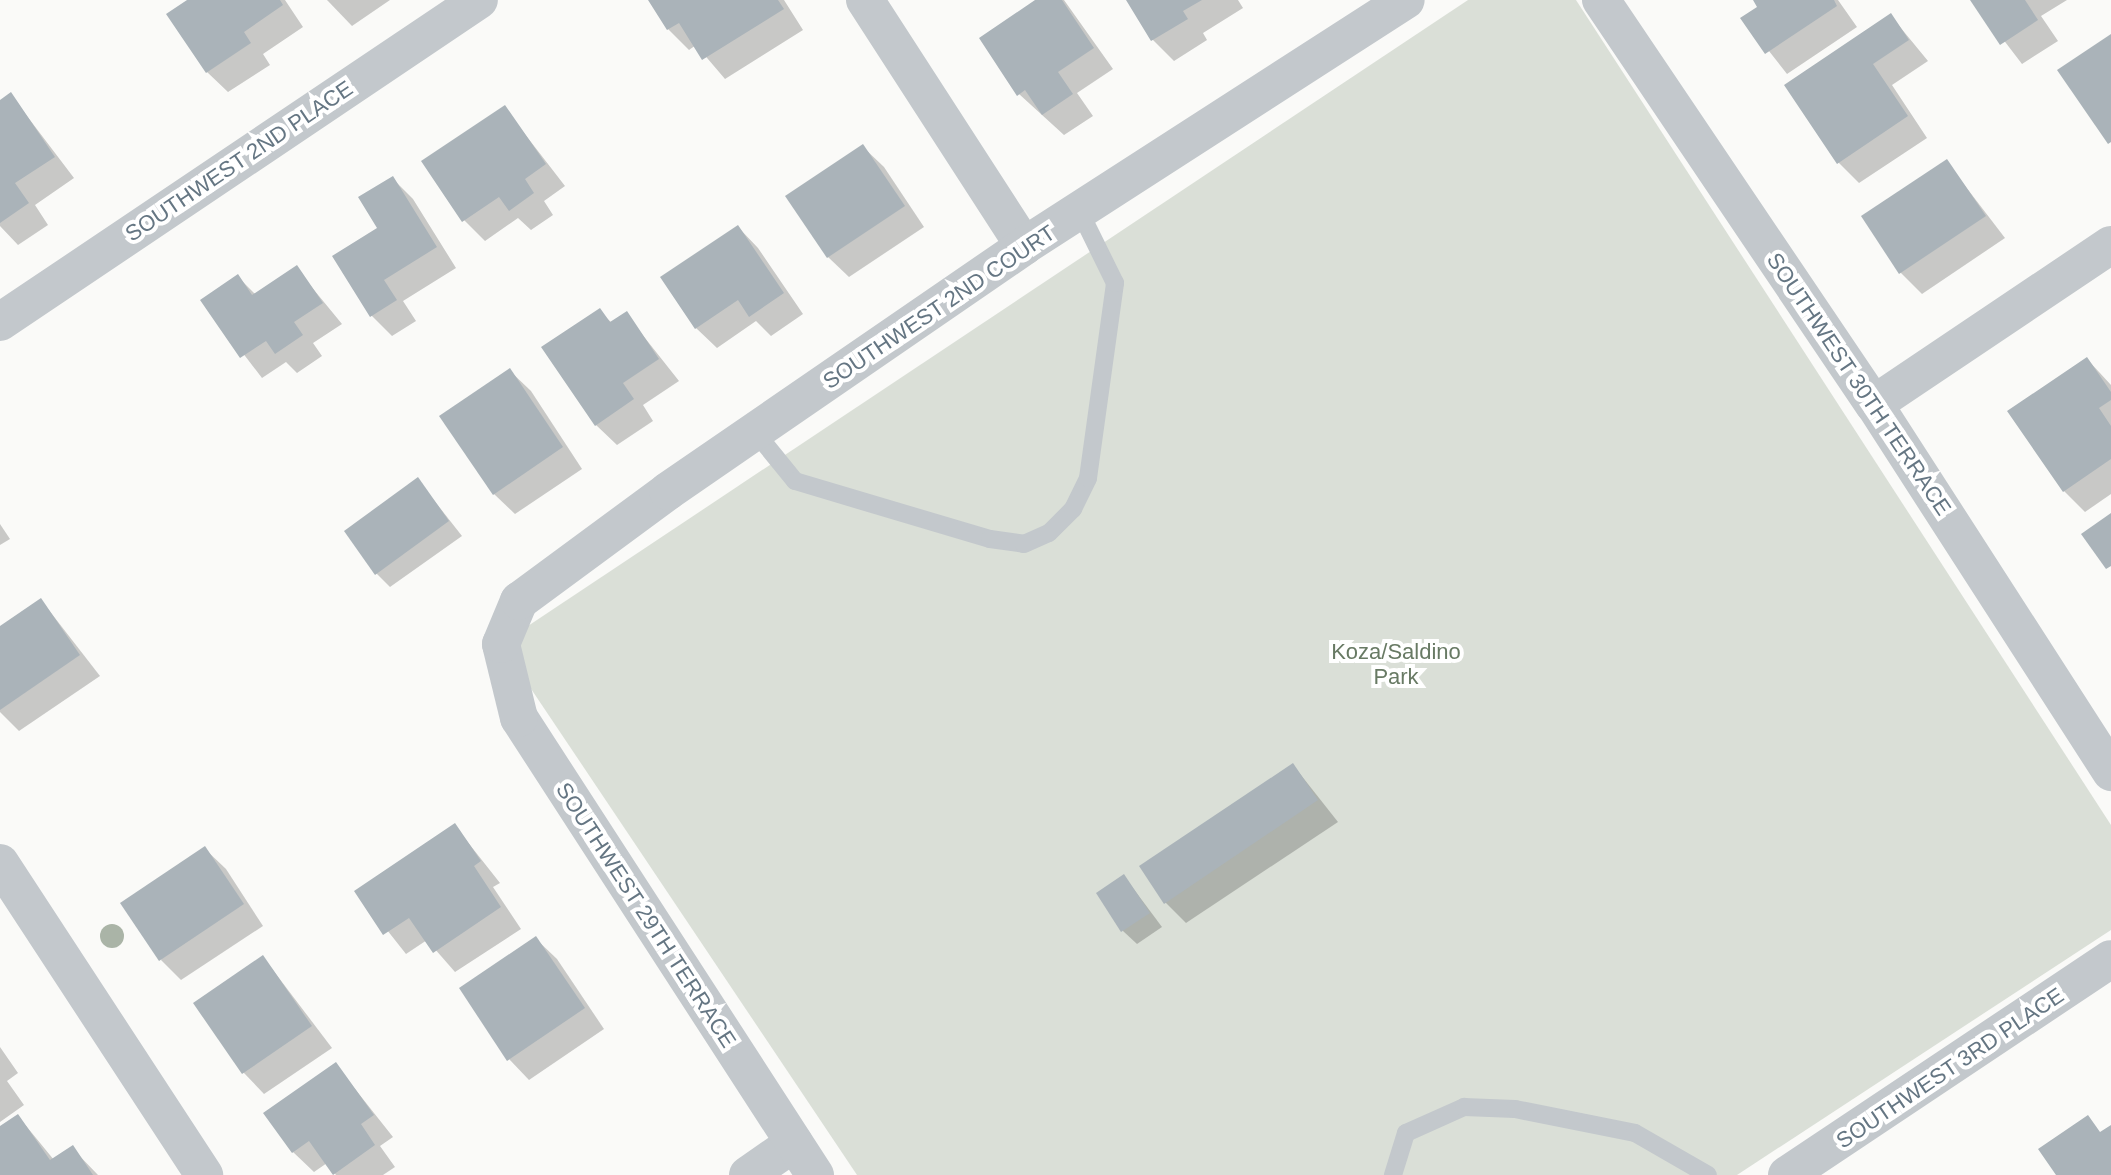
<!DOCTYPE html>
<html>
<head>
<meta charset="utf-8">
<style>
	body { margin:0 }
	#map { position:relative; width:2111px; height:1175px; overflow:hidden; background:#fafaf8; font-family:Arial,sans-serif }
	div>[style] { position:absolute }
	.green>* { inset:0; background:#dadfd7 }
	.shadow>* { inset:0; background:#0003 }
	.building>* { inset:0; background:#aab3b9 }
	.lane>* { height:18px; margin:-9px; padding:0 9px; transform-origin:9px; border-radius:9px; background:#c3c8cc }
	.street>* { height:38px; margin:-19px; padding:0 19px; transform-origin:19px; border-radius:19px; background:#c3c8cc }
	.trees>* { width:24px; height:24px; margin:-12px; border-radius:50%; background:#aab4a7 }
	span { translate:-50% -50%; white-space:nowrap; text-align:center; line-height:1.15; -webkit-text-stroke:8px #fff; paint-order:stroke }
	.street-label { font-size:22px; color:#657683 }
	.park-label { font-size:22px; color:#687a64 }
</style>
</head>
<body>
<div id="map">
	<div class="green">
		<i style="clip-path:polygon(1468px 0,1576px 0,2111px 825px,2111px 930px,1737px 1175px,857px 1175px,501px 644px)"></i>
	</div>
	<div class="shadow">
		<i style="clip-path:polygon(190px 0,285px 0,303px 27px,263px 54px,270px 65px,228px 92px,207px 72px)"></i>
		<i style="clip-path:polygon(327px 0,390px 0,352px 26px)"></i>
		<i style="clip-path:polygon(650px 0,784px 0,803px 30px,725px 79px,696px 45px,689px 50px,668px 29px)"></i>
		<i style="clip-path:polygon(1039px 0,1064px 0,1113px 69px,1077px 93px,1093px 116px,1064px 135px,1019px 94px)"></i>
		<i style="clip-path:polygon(1128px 0,1238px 0,1243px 8px,1203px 33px,1207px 40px,1174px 61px,1153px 40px)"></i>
		<i style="clip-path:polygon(1755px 0,1838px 0,1857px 27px,1787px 74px,1743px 18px,1760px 7px)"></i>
		<i style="clip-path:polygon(1973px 0,2067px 0,2041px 16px,2058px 41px,2022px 64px)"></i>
		<i style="clip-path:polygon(1891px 16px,1928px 61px,1892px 85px,1927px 138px,1859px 183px,1838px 162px,1787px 86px)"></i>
		<i style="clip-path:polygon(11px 95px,74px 178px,35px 205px,48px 225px,18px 245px,0 226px,0 102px)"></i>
		<i style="clip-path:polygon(504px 107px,565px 186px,544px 201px,553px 215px,531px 230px,518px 218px,485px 241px,464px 220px)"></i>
		<i style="clip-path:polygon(863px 147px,884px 167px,924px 227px,849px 277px,828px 257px)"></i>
		<i style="clip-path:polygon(1946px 161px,2005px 238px,1922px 294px,1901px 273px,1864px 217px)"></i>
		<i style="clip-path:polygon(392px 178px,413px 199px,456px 268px,403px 301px,416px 321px,392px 336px,371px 315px,380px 228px)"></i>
		<i style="clip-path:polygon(738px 227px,758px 248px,803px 314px,771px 336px,756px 321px,717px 348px,696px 328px)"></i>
		<i style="clip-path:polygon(296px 268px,342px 324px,313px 343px,322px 356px,297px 373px,286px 362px,262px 378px,203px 301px,238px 277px,256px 295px)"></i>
		<i style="clip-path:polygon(599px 311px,612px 323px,626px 314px,679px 381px,643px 405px,653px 421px,617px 445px,596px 425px)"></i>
		<i style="clip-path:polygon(2087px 359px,2111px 385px,2111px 494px,2085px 512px,2064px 491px)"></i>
		<i style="clip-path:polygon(510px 371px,531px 391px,582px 469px,515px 514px,494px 494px)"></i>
		<i style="clip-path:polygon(418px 480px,462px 536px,390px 587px,376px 573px)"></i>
		<i style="clip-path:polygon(0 524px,10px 539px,0 545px)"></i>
		<i style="clip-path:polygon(41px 600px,100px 676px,19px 731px,0 712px,0 628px)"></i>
		<i style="clip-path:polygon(1293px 765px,1338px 822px,1186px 923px,1165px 902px)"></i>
		<i style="clip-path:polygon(455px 826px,500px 883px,493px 887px,521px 929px,455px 972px,427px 940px,406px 954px,357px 892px)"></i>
		<i style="clip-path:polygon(205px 849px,226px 869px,263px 926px,181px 980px,161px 960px)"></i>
		<i style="clip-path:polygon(1124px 876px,1162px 927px,1137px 944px,1123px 931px)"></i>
		<i style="clip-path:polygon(536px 939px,557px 959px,604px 1029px,529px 1080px,509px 1059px)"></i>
		<i style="clip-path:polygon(263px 957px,332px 1048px,264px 1094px,244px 1073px,196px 1003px)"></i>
		<i style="clip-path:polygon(0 1047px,18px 1073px,7px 1081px,24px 1105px,0 1122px)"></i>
		<i style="clip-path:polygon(336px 1065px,393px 1137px,380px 1146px,395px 1167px,383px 1175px,336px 1175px,327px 1163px,314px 1172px,293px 1152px)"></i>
		<i style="clip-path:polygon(18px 1116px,54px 1160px,72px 1148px,98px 1175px,0 1175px,0 1128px)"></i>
	</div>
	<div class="building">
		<i style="clip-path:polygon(187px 0,280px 0,283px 5px,244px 32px,251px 43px,206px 73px,166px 14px)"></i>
		<i style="clip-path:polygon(648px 0,778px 0,784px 9px,702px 60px,679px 23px,667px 30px)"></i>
		<i style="clip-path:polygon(1035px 0,1062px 0,1094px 48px,1058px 72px,1073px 94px,1042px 115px,1025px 90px,1017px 96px,979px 38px)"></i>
		<i style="clip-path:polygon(1126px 0,1202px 0,1183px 11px,1188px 19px,1151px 41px)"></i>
		<i style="clip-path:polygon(1753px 0,1834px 0,1837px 6px,1765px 54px,1740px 18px,1757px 7px)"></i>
		<i style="clip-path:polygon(1970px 0,2025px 0,2038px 20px,2000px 45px)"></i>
		<i style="clip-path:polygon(1891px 13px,1909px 40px,1873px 64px,1908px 116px,1837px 164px,1784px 85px)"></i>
		<i style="clip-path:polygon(2111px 34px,2111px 142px,2108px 144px,2057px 70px)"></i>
		<i style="clip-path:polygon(11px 92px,55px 157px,15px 183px,29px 203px,0 223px,0 100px)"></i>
		<i style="clip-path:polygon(505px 105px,546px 164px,525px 179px,534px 193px,509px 211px,499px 197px,462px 222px,421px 161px)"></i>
		<i style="clip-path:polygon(863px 144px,905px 206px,827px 258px,785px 196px)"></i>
		<i style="clip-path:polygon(1947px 159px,1986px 216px,1899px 274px,1861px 216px)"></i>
		<i style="clip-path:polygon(393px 176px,437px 247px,384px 280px,397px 300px,370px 317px,332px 256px,377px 228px,358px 197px)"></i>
		<i style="clip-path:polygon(738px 225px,784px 293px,749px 317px,738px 300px,695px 329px,660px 277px)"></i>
		<i style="clip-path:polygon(297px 265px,323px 303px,294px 322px,303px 335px,275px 354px,266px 341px,240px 358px,200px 300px,238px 274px,252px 295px)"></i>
		<i style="clip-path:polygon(600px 308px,610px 322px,627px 311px,659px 359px,623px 383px,634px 399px,595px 426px,541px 347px)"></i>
		<i style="clip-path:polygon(2087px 357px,2111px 392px,2111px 400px,2099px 408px,2111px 426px,2111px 459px,2063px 492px,2007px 411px)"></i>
		<i style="clip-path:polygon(510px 368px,563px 447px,493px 495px,439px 416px)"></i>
		<i style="clip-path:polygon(418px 477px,449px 521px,375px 575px,344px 531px)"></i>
		<i style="clip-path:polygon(2111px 513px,2111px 566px,2106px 569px,2081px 534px)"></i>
		<i style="clip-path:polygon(41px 598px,80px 655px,0 710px,0 626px)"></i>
		<i style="clip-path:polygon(1293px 763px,1318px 800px,1164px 904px,1139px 866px)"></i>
		<i style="clip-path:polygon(455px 823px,481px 861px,474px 866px,501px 907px,433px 953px,409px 918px,383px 935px,354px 891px)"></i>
		<i style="clip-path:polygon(205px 846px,244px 904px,159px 961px,120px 903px)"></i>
		<i style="clip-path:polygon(1124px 874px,1150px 913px,1121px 932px,1096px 893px)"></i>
		<i style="clip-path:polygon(536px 936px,585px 1008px,507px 1061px,459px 988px)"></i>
		<i style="clip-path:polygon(263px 955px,312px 1026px,242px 1074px,193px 1003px)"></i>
		<i style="clip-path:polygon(336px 1062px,374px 1115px,361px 1124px,375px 1145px,333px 1175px,309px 1141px,292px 1153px,263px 1113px)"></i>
		<i style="clip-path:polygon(18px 1114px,50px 1160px,73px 1145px,93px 1175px,0 1175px,0 1126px)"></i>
		<i style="clip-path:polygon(2088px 1115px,2100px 1132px,2111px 1125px,2111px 1175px,2056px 1175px,2038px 1149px)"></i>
	</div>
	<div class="lane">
		<i style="left:756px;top:433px;width:62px;rotate:50.9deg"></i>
		<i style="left:795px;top:481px;width:203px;rotate:16.6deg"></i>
		<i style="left:990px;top:539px;width:34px;rotate:8deg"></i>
		<i style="left:1024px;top:544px;width:27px;rotate:-24deg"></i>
		<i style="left:1049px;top:533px;width:34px;rotate:-45deg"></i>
		<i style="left:1073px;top:509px;width:34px;rotate:-64deg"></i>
		<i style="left:1088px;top:478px;width:197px;rotate:-82.1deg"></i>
		<i style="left:1115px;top:283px;width:79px;rotate:-116.2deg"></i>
		<i style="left:1393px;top:1175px;width:44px;rotate:-72.8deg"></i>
		<i style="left:1406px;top:1133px;width:64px;rotate:-24.1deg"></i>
		<i style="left:1464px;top:1107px;width:51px;rotate:2.2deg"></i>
		<i style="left:1515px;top:1109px;width:122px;rotate:11.3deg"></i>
		<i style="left:1635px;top:1133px;width:84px;rotate:29.9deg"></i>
	</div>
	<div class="street">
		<i style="left:865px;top:0;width:293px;rotate:57.1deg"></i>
		<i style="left:1601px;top:0;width:488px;rotate:56deg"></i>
		<i style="left:1874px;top:404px;width:438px;rotate:57.2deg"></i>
		<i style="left:0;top:322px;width:577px;rotate:-33.91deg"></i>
		<i style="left:1874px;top:404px;width:285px;rotate:-33.9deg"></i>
		<i style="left:0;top:863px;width:373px;rotate:56.8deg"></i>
		<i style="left:748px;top:1175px;width:56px;rotate:-34.8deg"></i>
		<i style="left:815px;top:1175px;width:544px;rotate:-122.93deg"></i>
		<i style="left:519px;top:718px;width:76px;rotate:-103.7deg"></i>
		<i style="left:501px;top:644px;width:47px;rotate:-67.3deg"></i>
		<i style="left:519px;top:601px;width:185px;rotate:-36.4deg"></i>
		<i style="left:668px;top:491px;width:432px;rotate:-34.5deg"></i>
		<i style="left:1024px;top:246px;width:454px;rotate:-32.8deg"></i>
		<i style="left:1787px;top:1175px;width:389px;rotate:-33.7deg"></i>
	</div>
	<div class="trees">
		<i style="left:112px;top:936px"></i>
	</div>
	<div class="street-label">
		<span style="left:239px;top:161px;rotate:-34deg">SOUTHWEST 2ND PLACE</span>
		<span style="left:939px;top:307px;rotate:-34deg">SOUTHWEST 2ND COURT</span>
		<span style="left:1859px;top:384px;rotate:56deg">SOUTHWEST 30TH TERRACE</span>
		<span style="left:646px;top:915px;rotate:57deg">SOUTHWEST 29TH TERRACE</span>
		<span style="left:1950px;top:1068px;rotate:-34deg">SOUTHWEST 3RD PLACE</span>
	</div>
	<div class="park-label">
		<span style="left:1396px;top:664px">Koza/Saldino<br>Park</span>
	</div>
</div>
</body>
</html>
